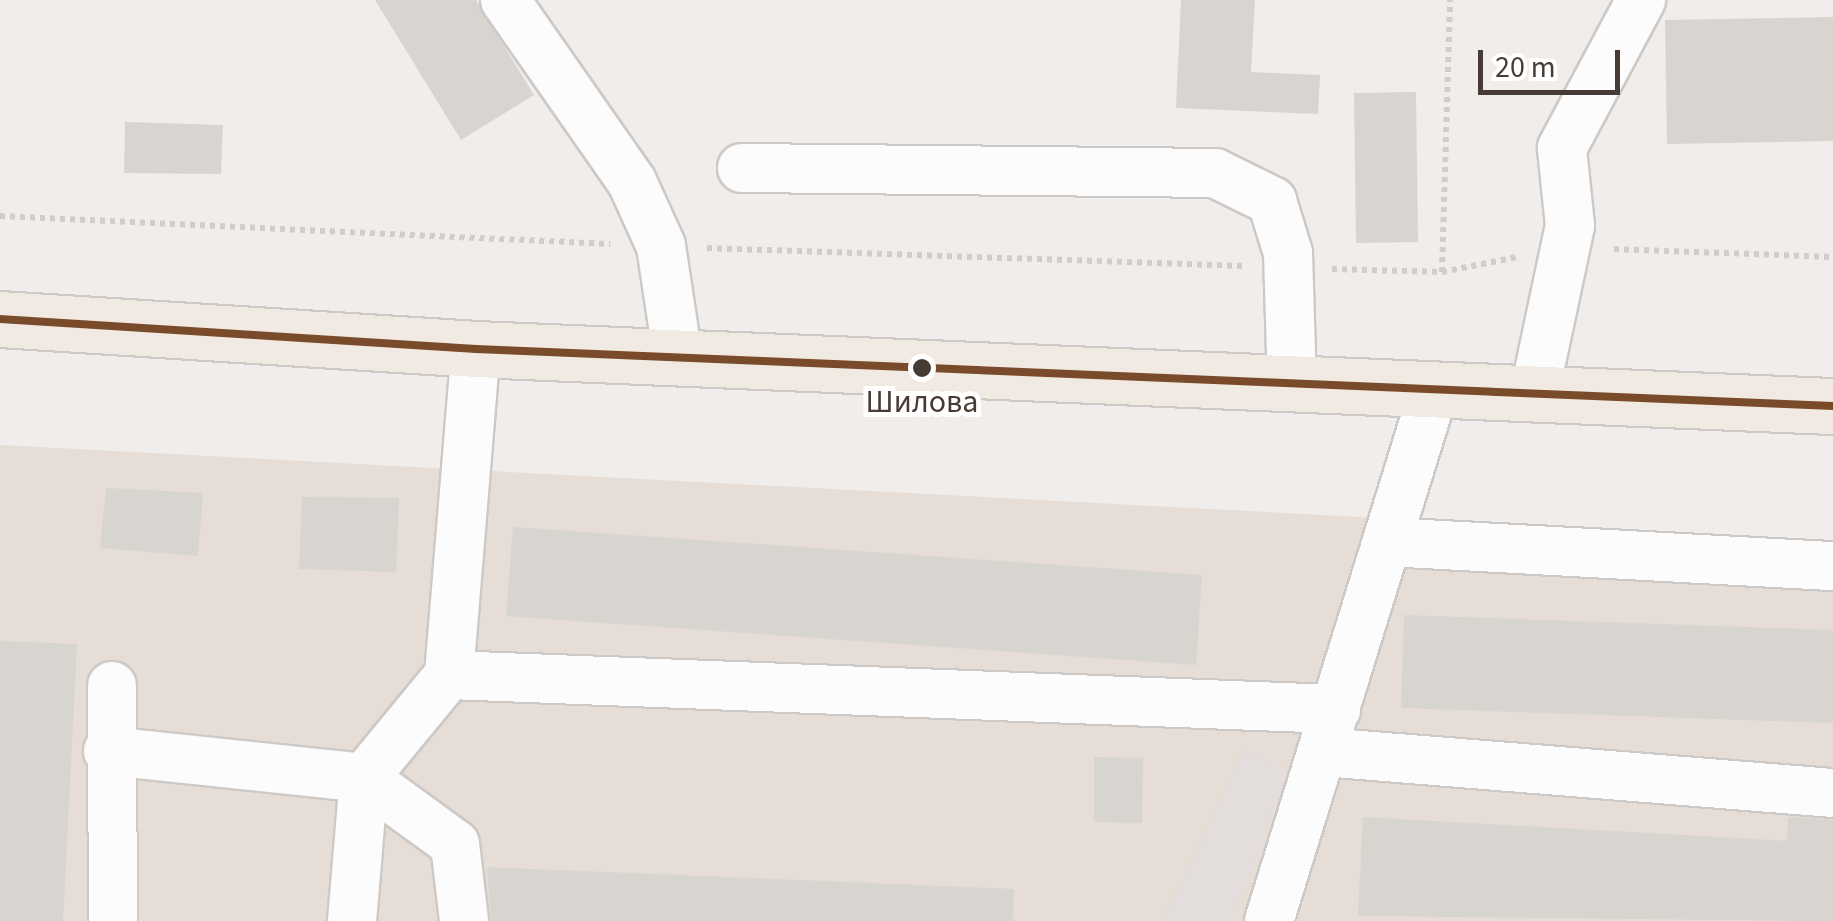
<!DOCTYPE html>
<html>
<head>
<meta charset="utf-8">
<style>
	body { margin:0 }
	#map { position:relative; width:1833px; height:921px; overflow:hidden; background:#f0edea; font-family:"Source Sans 3",sans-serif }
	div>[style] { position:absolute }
	.residential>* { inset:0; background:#e5ddd6 }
	.industrial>* { inset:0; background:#e3dedb }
	.building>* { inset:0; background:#d8d4d0 }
	.path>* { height:6px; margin-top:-3px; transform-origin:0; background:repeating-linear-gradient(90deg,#d1cdca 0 5px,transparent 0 10px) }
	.roads { filter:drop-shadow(2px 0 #cdc9c6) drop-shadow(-2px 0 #cdc9c6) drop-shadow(0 2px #cdc9c6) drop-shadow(0 -2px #cdc9c6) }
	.minor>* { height:48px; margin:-24px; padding:0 24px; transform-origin:24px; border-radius:24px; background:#fdfcfc }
	.major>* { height:55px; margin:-27.5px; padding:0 27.5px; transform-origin:27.5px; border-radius:27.5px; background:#f1eae3 }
	.bus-1>* { height:8px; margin:-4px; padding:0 4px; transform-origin:4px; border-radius:4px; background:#7a4b2a }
	.dots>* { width:28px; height:28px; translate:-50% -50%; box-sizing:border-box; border:5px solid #fff; border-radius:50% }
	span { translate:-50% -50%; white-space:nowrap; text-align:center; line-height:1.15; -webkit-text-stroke:10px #fff; paint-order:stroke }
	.bus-label { font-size:32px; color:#473b35 }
	.scale { position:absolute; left:1478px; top:50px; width:142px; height:45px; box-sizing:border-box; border:5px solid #473b35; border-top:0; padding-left:12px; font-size:30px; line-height:35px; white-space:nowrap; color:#473b35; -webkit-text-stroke:8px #fff; paint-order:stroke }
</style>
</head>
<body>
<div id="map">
	<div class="residential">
		<i style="clip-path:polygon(0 445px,1833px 542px,1833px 921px,0 921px)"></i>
	</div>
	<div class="industrial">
		<i style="clip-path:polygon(1244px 749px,1288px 770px,1231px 921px,1163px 921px)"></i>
	</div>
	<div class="building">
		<i style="clip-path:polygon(375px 0,476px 0,534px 95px,461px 140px)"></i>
		<i style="clip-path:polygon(1181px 0,1255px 0,1251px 72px,1320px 75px,1318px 114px,1176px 108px)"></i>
		<i style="clip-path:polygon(1833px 17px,1833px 141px,1667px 144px,1665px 20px)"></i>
		<i style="clip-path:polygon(1416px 92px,1418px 242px,1356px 243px,1354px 93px)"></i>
		<i style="clip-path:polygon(125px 122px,223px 125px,221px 174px,124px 173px)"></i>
		<i style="clip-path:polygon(106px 488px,203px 493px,198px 556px,100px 548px)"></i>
		<i style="clip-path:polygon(302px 497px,399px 498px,396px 572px,299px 569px)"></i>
		<i style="clip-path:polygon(513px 527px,1202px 575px,1196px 665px,506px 616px)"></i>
		<i style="clip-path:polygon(1404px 615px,1833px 630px,1833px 723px,1401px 708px)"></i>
		<i style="clip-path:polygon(0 641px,77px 644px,63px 921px,0 921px)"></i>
		<i style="clip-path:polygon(1094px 757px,1143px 758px,1142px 823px,1094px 822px)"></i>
		<i style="clip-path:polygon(1363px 817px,1787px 841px,1788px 817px,1833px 820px,1833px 921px,1358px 916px)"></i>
		<i style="clip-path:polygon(487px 867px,1014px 889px,1013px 921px,491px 921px)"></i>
	</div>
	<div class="path">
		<i style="left:0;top:216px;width:611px;rotate:2.63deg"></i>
		<i style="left:707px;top:248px;width:538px;rotate:1.92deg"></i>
		<i style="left:1614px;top:249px;width:219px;rotate:2.1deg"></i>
		<i style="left:1332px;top:269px;width:110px;rotate:1.6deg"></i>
		<i style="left:1442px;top:272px;width:77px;rotate:-11.2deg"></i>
		<i style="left:1442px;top:272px;width:272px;rotate:-88.3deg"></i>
	</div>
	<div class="roads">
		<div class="minor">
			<i style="left:505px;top:0;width:222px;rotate:55.1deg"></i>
			<i style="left:632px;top:182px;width:70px;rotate:65.6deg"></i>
			<i style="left:661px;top:246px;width:113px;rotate:81.4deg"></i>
			<i style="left:742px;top:168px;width:473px;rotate:0.6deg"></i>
			<i style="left:1215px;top:173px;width:64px;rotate:26.2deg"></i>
			<i style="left:1272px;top:201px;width:54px;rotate:72.9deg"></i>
			<i style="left:1288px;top:253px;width:131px;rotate:88.3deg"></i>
			<i style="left:1534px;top:395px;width:173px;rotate:-78deg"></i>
			<i style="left:1570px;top:226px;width:78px;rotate:-95.9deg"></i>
			<i style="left:1562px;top:148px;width:168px;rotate:-61.9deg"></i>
			<i style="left:1387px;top:542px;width:447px;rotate:3.1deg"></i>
			<i style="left:449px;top:675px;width:888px;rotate:2.2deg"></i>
			<i style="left:112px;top:686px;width:235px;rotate:89.8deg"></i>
			<i style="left:108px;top:751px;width:257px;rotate:6deg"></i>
			<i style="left:364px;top:778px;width:134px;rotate:-50.5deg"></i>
			<i style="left:449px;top:675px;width:327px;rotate:-85.3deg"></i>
			<i style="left:1323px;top:752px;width:512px;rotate:4.6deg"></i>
			<i style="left:364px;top:778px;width:112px;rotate:36deg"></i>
			<i style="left:455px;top:844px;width:78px;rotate:83.3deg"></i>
			<i style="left:352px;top:921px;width:144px;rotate:-85.2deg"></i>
			<i style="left:1269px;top:921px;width:556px;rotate:-72.74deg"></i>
		</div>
		<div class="major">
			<i style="left:0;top:319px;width:477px;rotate:3.6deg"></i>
			<i style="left:476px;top:349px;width:1358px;rotate:2.41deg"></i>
		</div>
	</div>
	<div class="bus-1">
		<i style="left:0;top:319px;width:477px;rotate:3.6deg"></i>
		<i style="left:476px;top:349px;width:1358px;rotate:2.41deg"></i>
	</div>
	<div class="dots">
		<i style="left:922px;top:368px;background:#473b35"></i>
	</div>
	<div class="bus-label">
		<span style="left:922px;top:402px">Шилова</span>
	</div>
	<div class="scale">20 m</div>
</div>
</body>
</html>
